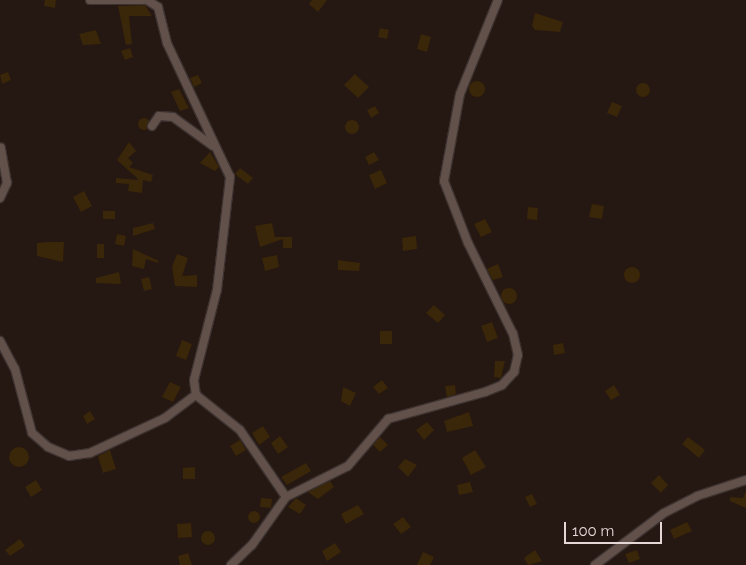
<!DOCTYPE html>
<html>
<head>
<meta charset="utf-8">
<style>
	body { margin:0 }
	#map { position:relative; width:746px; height:565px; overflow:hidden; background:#251712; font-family:Raleway,sans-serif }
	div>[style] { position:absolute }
	.building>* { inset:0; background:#3a2608 }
	.round { border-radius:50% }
	.roads { filter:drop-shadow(1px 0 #3c3230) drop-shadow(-1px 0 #3c3230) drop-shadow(0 1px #3c3230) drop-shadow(0 -1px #3c3230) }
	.minor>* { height:8px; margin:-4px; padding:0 4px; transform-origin:4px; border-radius:4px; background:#62514b }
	span { translate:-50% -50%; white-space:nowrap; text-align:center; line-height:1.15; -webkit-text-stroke:4.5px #251712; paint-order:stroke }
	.scale { position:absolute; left:564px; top:522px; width:98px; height:22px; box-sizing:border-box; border:2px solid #e3d8d5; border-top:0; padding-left:6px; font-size:15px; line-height:18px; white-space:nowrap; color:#e3d8d5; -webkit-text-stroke:4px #251712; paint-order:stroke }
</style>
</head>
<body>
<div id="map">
	<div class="building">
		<i style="clip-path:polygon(45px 0,56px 0,55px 8px,44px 6px)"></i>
		<i style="clip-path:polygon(312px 0,327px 0,318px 12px,309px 4px)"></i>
		<i style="clip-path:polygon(145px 5px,152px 16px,129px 16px,132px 44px,126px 45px,118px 6px)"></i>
		<i style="clip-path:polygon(535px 13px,563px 22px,560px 32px,535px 30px,532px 26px)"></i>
		<i style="clip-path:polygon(380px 28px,389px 30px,387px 39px,378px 37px)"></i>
		<i style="clip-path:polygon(96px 30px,101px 44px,83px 45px,79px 34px)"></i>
		<i style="clip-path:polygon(421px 34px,431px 37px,427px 52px,417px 49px)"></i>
		<i style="clip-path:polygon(130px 48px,133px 57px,125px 60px,121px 51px)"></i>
		<i style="clip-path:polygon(8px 72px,11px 80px,2px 84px,0 75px)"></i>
		<i style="clip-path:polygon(355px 74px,369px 87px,358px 98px,344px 85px)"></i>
		<i style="clip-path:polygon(198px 75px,202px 83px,194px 87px,190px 78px)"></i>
		<i class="round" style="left:469px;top:81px;width:16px;height:16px"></i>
		<i class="round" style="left:636px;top:83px;width:14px;height:14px"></i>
		<i style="clip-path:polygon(179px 89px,189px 108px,180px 111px,171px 92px)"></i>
		<i style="clip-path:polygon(612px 102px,622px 106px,617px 117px,607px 113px)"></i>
		<i style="clip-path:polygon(375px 106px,379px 113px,371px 118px,367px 110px)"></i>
		<i class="round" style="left:138px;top:118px;width:12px;height:12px"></i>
		<i class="round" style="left:345px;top:120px;width:14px;height:14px"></i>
		<i style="clip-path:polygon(129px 142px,136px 151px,128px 158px,133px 163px,129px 167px,153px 175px,151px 182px,143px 180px,142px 193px,128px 191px,129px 184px,116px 183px,116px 178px,139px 180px,117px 160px)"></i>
		<i style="clip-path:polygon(210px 152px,219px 167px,215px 171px,200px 163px)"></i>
		<i style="clip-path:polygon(374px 152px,379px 160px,369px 165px,365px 157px)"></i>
		<i style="clip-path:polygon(240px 168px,253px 178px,248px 184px,235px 174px)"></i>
		<i style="clip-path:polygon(381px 170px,387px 183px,375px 189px,369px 175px)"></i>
		<i style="clip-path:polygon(84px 191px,92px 206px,81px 212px,73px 197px)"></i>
		<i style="clip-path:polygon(592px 204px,604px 206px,602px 219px,589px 217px)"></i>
		<i style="clip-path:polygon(528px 207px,538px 208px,537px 220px,527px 219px)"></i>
		<i style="clip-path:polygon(103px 211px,115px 211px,115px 219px,103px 219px)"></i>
		<i style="clip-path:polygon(485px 219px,492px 232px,481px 237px,474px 224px)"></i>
		<i style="clip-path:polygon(153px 223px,155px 229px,133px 236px,133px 228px)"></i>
		<i style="clip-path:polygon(272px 223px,275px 237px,292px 237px,292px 248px,283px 248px,283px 239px,260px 247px,255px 226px)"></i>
		<i style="clip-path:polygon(117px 234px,126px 236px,124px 246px,115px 244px)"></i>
		<i style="clip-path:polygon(416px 236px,417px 249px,403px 251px,402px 238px)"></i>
		<i style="clip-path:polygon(49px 242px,64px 242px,63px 262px,37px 256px,37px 243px)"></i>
		<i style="clip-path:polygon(97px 244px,104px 244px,104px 258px,97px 258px)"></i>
		<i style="clip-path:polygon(133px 249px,159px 261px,158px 263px,146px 259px,144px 269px,132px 266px)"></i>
		<i style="clip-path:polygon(177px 254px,188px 258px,182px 276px,197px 275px,197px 287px,175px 286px,172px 267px)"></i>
		<i style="clip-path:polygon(277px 255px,279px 267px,265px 271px,262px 258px)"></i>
		<i style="clip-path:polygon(338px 260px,360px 263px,359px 271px,338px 270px)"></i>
		<i style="clip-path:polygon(498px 264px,503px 277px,493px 280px,487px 269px)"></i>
		<i class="round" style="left:624px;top:267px;width:16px;height:16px"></i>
		<i style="clip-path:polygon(119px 272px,121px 284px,96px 283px,96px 278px)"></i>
		<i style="clip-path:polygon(149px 277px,152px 289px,144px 291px,141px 279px)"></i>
		<i class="round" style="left:501px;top:288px;width:16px;height:16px"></i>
		<i style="clip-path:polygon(434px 305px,445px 315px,438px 323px,426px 313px)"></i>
		<i style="clip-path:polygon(492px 322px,498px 338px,487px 342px,481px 326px)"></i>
		<i style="clip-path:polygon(380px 331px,392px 331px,392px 344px,380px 344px)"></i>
		<i style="clip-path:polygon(182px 340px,192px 344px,186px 360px,176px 356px)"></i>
		<i style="clip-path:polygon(563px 343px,565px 353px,554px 355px,553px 345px)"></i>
		<i style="clip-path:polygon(495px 361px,505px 361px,501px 378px,494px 377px)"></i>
		<i style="clip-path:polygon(382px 380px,388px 388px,379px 394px,373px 387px)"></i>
		<i style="clip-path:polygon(170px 382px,181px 387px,173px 402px,162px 397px)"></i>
		<i style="clip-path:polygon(455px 385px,456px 394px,447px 397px,445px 386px)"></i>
		<i style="clip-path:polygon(614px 385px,620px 395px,611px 400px,605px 391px)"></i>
		<i style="clip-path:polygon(343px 387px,356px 393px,350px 406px,341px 401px)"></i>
		<i style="clip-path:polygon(90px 411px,95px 419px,87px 424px,83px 416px)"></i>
		<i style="clip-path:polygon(469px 412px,473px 426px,447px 432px,444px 421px)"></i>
		<i style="clip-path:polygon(427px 422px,434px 430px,424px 440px,416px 430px)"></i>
		<i style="clip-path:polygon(263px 426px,270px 437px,259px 445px,252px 433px)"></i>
		<i style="clip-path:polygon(280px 436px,288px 447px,278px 454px,271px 443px)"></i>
		<i style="clip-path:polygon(380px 437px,388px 445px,380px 452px,373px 445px)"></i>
		<i style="clip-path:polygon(688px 437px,705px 450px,699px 458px,682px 444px)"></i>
		<i style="clip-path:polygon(240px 440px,246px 450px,236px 456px,230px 446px)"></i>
		<i class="round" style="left:9px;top:447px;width:20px;height:20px"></i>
		<i style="clip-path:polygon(110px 450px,116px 469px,103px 473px,98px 456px)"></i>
		<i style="clip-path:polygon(475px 450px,486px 467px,471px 475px,462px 458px)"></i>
		<i style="clip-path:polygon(405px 459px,417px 465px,408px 477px,398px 467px)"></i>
		<i style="clip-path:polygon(306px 463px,311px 471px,287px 485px,281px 477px)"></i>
		<i style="clip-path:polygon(195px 467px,195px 479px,183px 479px,183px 468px)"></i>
		<i style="clip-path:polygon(659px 475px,668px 485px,661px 493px,651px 483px)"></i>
		<i style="clip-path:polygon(36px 480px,42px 490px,31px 497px,25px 487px)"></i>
		<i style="clip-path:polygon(330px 481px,334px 487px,318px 499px,308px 492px)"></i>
		<i style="clip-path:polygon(470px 482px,473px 492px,459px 495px,457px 485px)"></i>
		<i style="clip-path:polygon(746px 491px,746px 508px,730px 501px,730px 497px,743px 498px)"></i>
		<i style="clip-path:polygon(532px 494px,537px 504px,530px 507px,525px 497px)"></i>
		<i style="clip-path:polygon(261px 498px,272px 499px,271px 508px,260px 507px)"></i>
		<i style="clip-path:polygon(296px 498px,306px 505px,300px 514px,288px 507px)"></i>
		<i style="clip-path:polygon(358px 505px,364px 514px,346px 524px,341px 514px)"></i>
		<i class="round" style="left:248px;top:511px;width:12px;height:12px"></i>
		<i style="clip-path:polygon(403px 517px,411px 527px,401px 534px,393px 524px)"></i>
		<i style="clip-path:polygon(687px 522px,692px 531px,674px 539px,670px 530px)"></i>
		<i style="clip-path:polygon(191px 523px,192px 537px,178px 538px,177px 524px)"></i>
		<i class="round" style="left:201px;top:531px;width:14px;height:14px"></i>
		<i style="clip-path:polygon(20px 539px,25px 546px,10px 556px,5px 550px)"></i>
		<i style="clip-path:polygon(335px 543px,341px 552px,327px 561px,322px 551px)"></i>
		<i style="clip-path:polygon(535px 550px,542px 561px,528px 565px,524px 558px)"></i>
		<i style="clip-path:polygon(637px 550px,640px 559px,629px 563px,625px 554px)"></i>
		<i style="clip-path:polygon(423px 552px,434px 557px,430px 565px,417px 565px)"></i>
		<i style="clip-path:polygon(188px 553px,192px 565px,180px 565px,178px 556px)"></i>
	</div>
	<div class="roads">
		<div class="minor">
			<i style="left:90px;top:0;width:54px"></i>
			<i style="left:152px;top:126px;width:12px;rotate:-55deg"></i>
			<i style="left:159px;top:116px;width:14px;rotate:4deg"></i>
			<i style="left:173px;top:117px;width:49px;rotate:35.9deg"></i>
			<i style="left:0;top:198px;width:17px;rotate:-65deg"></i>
			<i style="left:7px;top:183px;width:36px;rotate:-100deg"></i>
			<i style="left:0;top:341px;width:32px;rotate:62deg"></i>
			<i style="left:15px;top:369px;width:66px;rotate:75.1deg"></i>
			<i style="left:32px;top:433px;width:21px;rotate:41deg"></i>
			<i style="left:48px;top:447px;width:23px;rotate:23deg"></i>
			<i style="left:69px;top:456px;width:21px;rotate:-8deg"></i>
			<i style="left:90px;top:453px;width:83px;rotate:-25deg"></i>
			<i style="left:165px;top:418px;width:39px;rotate:-37deg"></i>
			<i style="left:196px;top:395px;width:15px;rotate:-98deg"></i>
			<i style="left:194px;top:380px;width:93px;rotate:-75.7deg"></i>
			<i style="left:217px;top:290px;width:114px;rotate:-83.4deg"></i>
			<i style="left:230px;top:177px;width:148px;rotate:-115.2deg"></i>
			<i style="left:167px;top:43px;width:37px;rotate:-104deg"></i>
			<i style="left:158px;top:7px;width:13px;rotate:-148deg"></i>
			<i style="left:196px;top:395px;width:56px;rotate:38.5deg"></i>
			<i style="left:240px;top:430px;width:81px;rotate:55.5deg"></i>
			<i style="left:231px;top:565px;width:29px;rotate:-44deg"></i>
			<i style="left:252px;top:545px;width:59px;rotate:-54.7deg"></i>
			<i style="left:286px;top:497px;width:69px;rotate:-26.6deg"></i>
			<i style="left:348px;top:466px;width:62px;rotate:-49.6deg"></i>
			<i style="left:388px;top:419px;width:101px;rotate:-15.6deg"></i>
			<i style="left:485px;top:392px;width:18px;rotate:-22deg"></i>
			<i style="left:502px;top:385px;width:18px;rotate:-47deg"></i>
			<i style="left:514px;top:372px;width:17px;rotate:-77deg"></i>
			<i style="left:518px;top:355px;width:22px;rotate:-103deg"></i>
			<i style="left:513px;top:334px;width:102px;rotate:-116.3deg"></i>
			<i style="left:468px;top:243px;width:66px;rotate:-111.2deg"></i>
			<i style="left:444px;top:181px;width:88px;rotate:-79.6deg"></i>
			<i style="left:460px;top:94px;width:101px;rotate:-68deg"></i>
			<i style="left:595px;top:565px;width:86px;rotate:-37deg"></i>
			<i style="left:664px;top:513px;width:37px;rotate:-27deg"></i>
			<i style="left:697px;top:496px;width:52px;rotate:-18.1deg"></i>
		</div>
	</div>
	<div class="scale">100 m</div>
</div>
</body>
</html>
